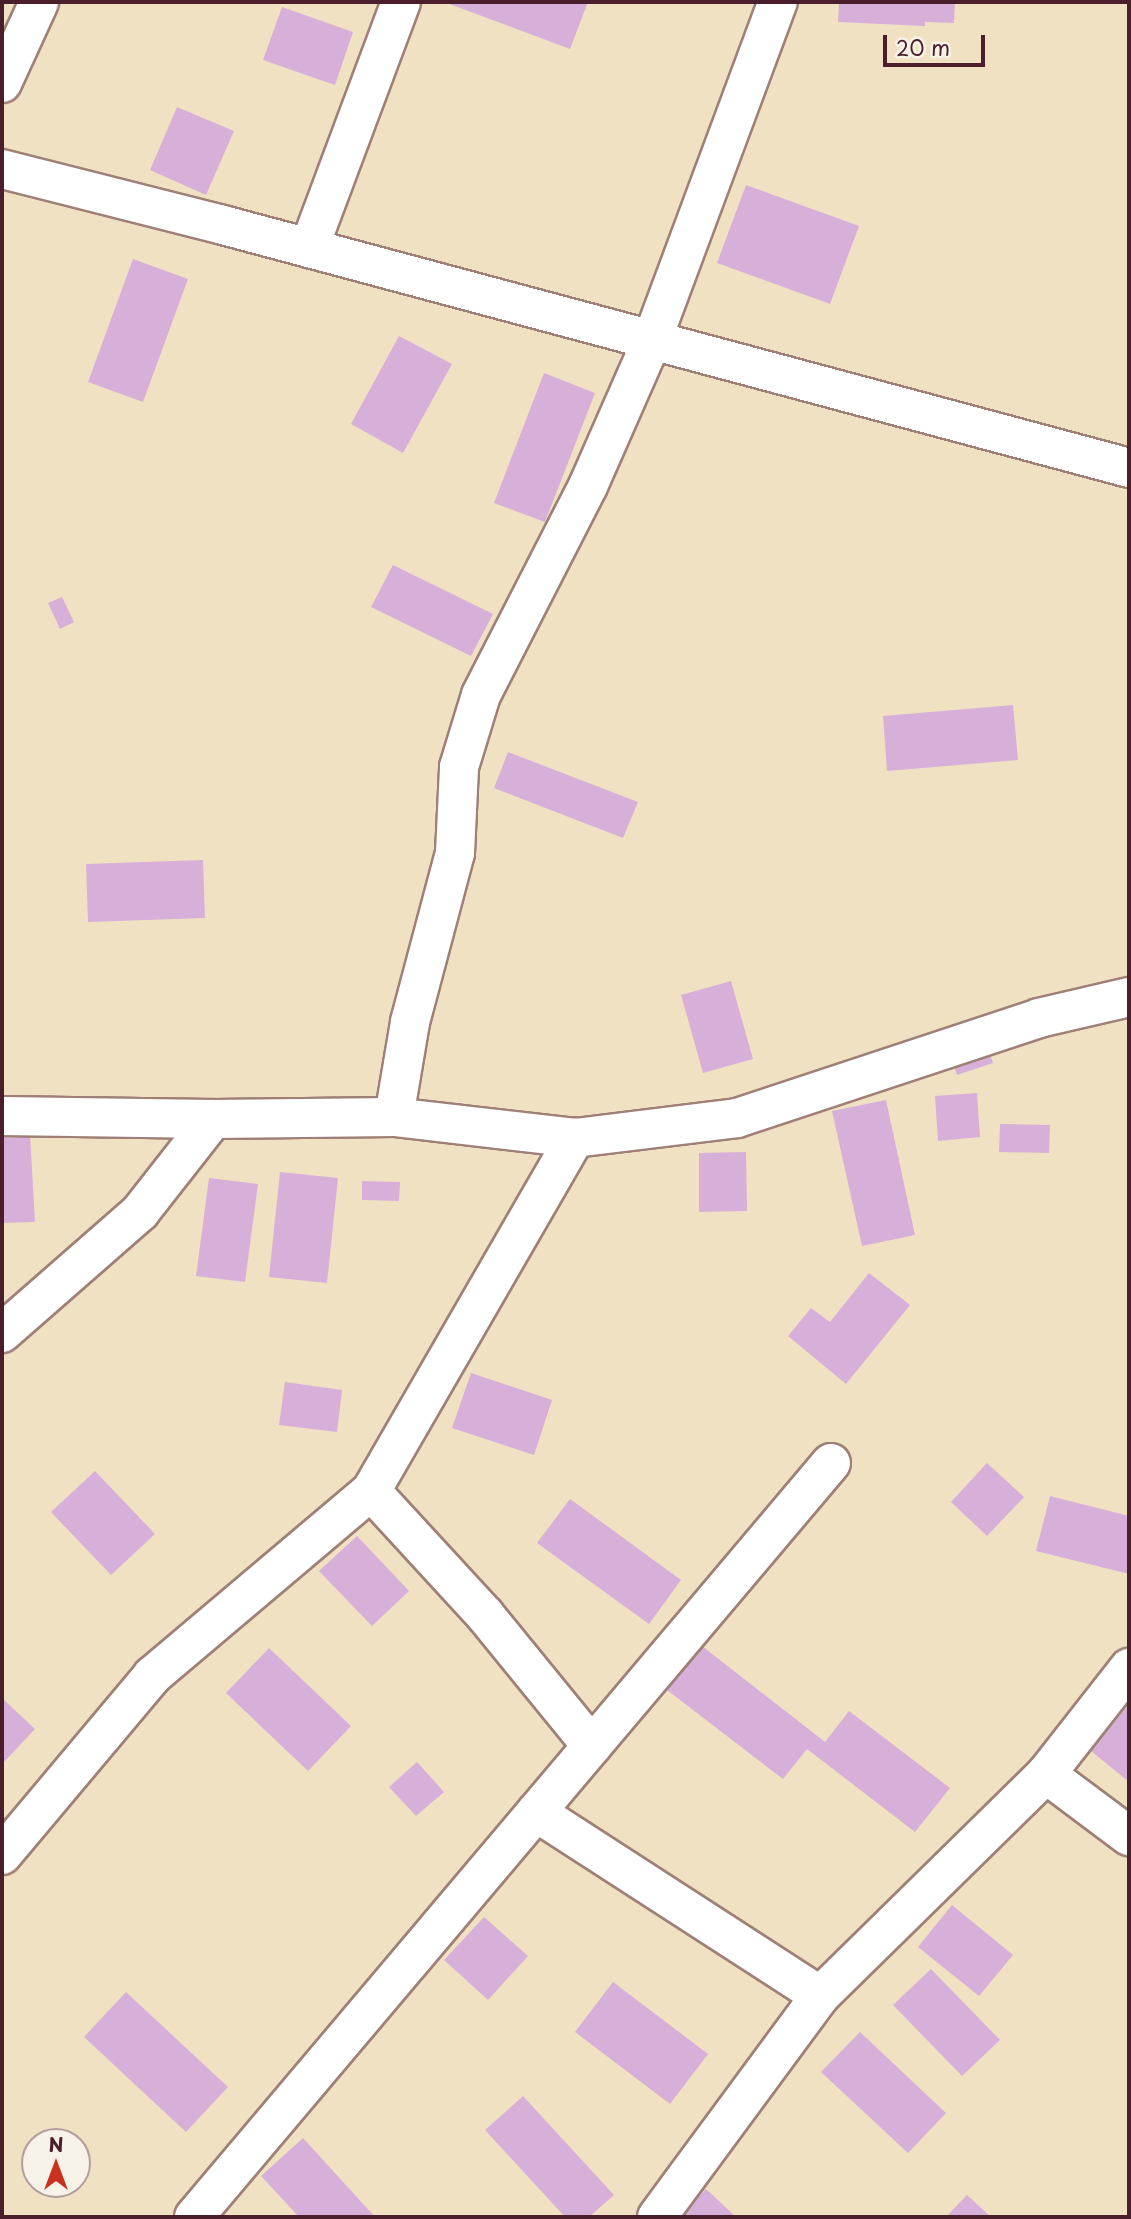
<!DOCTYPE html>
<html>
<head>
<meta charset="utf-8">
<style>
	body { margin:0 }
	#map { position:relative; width:1131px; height:2219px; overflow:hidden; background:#f1e1c3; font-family:"Playpen Sans",sans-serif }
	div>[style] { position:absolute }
	.building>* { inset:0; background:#d6b0d9 }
	.roads { filter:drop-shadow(2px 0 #9e8077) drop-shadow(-2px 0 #9e8077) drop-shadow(0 2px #9e8077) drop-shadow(0 -2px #9e8077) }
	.minor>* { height:38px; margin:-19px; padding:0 19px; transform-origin:19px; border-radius:19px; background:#fff }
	span { translate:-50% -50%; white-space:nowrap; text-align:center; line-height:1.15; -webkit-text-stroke:6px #f7f3e8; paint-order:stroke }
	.frame { position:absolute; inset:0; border:4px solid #4a1f2b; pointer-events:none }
	.north { position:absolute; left:21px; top:2128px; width:70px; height:70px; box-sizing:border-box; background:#f7f3e8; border:2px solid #b29e9c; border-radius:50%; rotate:0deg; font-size:19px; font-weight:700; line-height:28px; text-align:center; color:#4a1f2b }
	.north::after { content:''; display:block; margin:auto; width:24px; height:32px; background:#c8321e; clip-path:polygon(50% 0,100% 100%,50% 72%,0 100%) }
	.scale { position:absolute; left:883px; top:35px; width:102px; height:32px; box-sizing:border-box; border:4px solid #4a1f2b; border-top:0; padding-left:9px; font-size:21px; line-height:24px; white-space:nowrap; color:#4a1f2b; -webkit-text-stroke:5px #f7f3e8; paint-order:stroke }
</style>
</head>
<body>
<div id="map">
	<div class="building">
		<i style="clip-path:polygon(444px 2px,588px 2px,570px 49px)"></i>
		<i style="clip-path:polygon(839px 2px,955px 2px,954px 23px,925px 22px,925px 26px,838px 22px)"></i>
		<i style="clip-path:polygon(282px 7px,353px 32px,335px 85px,263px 60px)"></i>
		<i style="clip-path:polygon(177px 107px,234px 131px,206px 195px,150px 170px)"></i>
		<i style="clip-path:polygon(746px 185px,859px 226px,830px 304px,717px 263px)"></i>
		<i style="clip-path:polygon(133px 259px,188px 279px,143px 402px,88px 382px)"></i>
		<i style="clip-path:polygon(399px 336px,452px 364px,403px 453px,351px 424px)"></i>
		<i style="clip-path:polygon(544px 373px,595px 393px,545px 522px,494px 503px)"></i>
		<i style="clip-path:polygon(393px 565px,493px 614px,471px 656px,371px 607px)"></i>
		<i style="clip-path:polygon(62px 597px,74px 622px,60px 629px,48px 603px)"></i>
		<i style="clip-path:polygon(1013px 705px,1018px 760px,887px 771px,883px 716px)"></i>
		<i style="clip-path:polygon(508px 752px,638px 802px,623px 838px,494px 788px)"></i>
		<i style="clip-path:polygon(203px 860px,205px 918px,88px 922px,86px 864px)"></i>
		<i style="clip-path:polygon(731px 981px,753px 1059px,703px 1073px,681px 995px)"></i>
		<i style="clip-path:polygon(986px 1042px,993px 1063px,957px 1075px,950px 1055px)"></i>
		<i style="clip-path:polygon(977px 1093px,980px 1137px,938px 1141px,935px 1096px)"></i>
		<i style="clip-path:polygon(886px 1100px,915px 1235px,862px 1246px,832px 1111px)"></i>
		<i style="clip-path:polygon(1000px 1124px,1050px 1125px,1049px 1153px,999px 1152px)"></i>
		<i style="clip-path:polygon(30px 1134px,35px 1222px,2px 1223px,2px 1136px)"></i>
		<i style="clip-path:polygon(746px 1152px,747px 1211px,699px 1212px,699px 1153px)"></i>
		<i style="clip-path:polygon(280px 1172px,338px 1178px,327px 1283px,269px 1277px)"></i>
		<i style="clip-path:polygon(209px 1178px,258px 1184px,245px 1282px,196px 1276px)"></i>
		<i style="clip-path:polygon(362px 1181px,400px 1182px,399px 1201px,362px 1200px)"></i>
		<i style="clip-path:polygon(869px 1273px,910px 1305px,846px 1384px,788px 1336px,811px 1308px,830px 1322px)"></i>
		<i style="clip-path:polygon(471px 1373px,552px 1400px,534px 1455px,452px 1428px)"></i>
		<i style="clip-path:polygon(285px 1382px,342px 1390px,337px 1432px,279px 1425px)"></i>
		<i style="clip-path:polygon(987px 1463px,1024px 1497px,987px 1536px,951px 1502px)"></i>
		<i style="clip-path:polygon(95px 1471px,155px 1534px,111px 1575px,51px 1512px)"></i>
		<i style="clip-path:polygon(1050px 1496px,1129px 1516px,1129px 1574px,1036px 1551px)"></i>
		<i style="clip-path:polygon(570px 1499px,681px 1580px,649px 1624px,537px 1543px)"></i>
		<i style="clip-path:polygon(357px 1536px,409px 1591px,372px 1626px,319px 1571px)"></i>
		<i style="clip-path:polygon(702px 1646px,825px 1742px,849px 1711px,950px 1788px,915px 1832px,807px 1749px,783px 1779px,667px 1690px)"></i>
		<i style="clip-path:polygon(269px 1648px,351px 1726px,308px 1771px,226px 1693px)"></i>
		<i style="clip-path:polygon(2px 1698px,35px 1729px,2px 1764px)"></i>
		<i style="clip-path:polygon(1129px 1704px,1129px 1782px,1091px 1751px)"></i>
		<i style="clip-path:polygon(417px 1762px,444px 1792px,416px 1816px,389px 1787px)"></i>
		<i style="clip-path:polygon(952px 1905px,1013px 1955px,979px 1996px,918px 1947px)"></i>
		<i style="clip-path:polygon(484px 1917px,528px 1956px,488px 2000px,444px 1960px)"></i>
		<i style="clip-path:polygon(931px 1969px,1000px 2040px,962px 2076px,893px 2005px)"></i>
		<i style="clip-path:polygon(613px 1982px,708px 2054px,670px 2104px,575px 2032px)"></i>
		<i style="clip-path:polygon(126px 1992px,228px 2087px,186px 2132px,84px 2037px)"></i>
		<i style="clip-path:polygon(860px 2032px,946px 2113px,908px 2153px,821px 2072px)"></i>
		<i style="clip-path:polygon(523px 2096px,614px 2195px,589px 2217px,565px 2217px,485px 2130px)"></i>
		<i style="clip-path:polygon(303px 2138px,375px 2217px,299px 2217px,261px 2176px)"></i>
		<i style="clip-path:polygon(706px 2189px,736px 2217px,679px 2217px)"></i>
		<i style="clip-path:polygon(967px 2195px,991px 2217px,946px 2217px)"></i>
	</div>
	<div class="roads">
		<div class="minor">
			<i style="left:2px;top:83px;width:89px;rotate:-65.4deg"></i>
			<i style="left:2px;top:169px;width:228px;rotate:14.2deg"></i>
			<i style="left:223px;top:225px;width:938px;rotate:15.01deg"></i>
			<i style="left:309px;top:248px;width:263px;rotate:-69.5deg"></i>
			<i style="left:2px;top:1116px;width:211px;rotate:0.8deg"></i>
			<i style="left:213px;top:1119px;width:181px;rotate:-0.6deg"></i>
			<i style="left:394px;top:1117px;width:182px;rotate:6.6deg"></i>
			<i style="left:575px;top:1138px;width:163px;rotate:-7deg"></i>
			<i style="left:737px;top:1118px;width:318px;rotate:-18.3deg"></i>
			<i style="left:1039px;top:1018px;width:92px;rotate:-13.1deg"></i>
			<i style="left:394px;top:1117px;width:96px;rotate:-80.4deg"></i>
			<i style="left:410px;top:1022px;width:175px;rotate:-75.1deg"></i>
			<i style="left:455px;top:853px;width:86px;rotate:-87.3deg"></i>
			<i style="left:459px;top:767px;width:75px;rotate:-73deg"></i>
			<i style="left:481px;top:695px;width:235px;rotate:-62.9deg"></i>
			<i style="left:588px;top:486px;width:159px;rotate:-66.3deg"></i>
			<i style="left:652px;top:340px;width:361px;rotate:-69.6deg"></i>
			<i style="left:2px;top:1333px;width:184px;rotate:-41.2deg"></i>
			<i style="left:140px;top:1212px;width:118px;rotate:-51.9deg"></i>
			<i style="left:371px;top:1491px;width:168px;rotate:47.4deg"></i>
			<i style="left:485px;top:1615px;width:169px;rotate:50.8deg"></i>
			<i style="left:1046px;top:1774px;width:104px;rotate:36.8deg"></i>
			<i style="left:536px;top:1812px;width:338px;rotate:32.9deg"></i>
			<i style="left:2px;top:1855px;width:234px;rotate:-50deg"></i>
			<i style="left:152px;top:1676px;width:287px;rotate:-40.2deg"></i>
			<i style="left:371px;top:1491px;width:408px;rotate:-60deg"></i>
			<i style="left:194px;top:2217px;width:987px;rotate:-49.81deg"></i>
			<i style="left:657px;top:2217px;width:275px;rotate:-53.6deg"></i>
			<i style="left:820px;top:1996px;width:317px;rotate:-44.5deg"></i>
			<i style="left:1046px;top:1774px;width:135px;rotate:-51.9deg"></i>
		</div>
	</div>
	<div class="frame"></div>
	<div class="north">N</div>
	<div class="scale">20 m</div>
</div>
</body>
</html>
